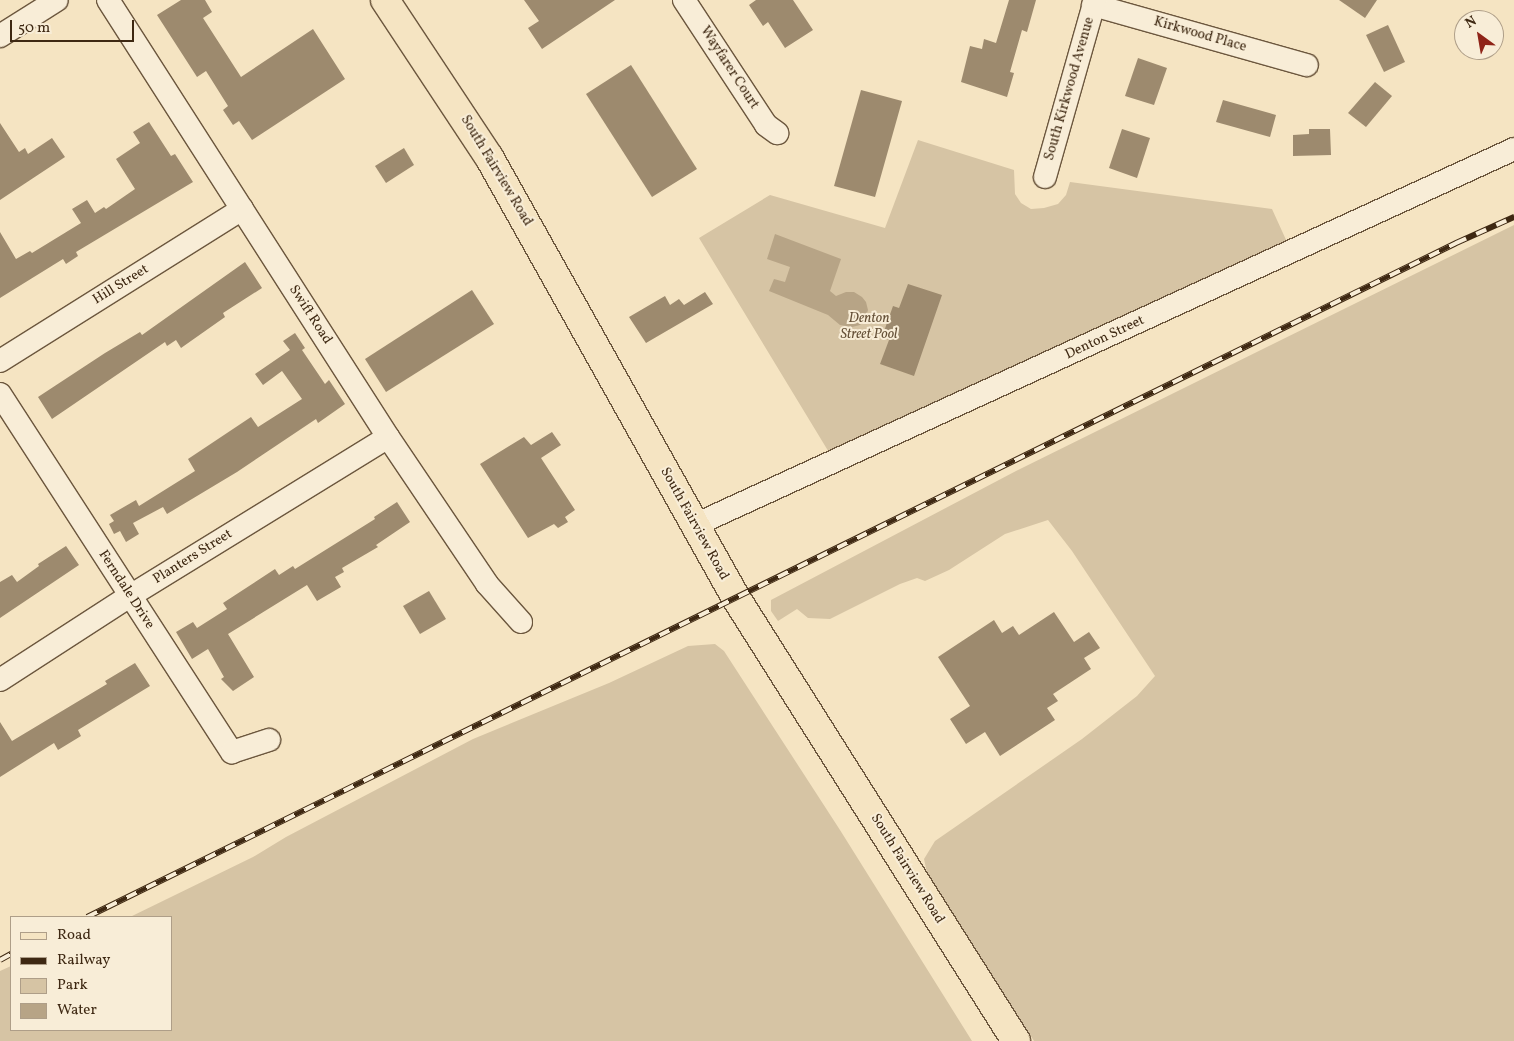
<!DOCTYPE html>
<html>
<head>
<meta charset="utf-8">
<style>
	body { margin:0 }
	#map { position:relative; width:1514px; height:1041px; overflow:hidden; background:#f5e4c2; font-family:Vollkorn,serif }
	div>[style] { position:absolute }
	.green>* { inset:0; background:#d6c4a4 }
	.water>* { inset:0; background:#b7a486 }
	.building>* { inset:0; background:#9d8a6e }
	.roads { filter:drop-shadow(1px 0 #6c573e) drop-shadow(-1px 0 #6c573e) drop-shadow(0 1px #6c573e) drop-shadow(0 -1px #6c573e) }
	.minor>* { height:22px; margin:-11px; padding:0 11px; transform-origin:11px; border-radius:11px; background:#f8edd7 }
	.major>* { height:28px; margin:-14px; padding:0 14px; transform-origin:14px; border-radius:14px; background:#f5e4c2 }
	.rail>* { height:5.5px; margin-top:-2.75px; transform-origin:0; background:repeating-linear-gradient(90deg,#f8edd7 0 11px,#3e2812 0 22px); box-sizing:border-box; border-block:1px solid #3e2812 }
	span { translate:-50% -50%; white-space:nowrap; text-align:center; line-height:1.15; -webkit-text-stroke:4px #f8edd7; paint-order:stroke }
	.street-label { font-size:14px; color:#3e2812 }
	.park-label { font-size:14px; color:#644f36; font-style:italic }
	.legend { position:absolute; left:10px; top:916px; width:162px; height:115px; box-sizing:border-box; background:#f8edd7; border:1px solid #ae9e88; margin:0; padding:6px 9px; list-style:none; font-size:15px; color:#3e2812 }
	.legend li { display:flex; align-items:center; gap:10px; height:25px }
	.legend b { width:25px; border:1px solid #ae9e88 }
	.north { position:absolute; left:1454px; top:10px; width:50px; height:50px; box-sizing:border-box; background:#f8edd7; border:1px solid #ae9e88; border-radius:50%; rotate:328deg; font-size:14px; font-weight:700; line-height:20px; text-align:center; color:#3e2812 }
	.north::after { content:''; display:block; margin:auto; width:18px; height:22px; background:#8f2418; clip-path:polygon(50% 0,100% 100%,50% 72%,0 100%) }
	.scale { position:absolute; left:10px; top:20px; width:124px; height:22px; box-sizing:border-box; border:2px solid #3e2812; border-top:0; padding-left:6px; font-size:15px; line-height:18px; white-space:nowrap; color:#3e2812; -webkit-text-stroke:4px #f8edd7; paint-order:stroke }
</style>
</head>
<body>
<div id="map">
	<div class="green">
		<i style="clip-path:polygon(918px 140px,1014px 170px,1015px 194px,1021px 203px,1031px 209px,1044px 208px,1058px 204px,1066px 195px,1070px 182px,1272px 209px,1287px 242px,830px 454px,699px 238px,770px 195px,885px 228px)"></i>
		<i style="clip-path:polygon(1514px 225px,1514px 1041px,1034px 1041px,927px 873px,924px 859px,935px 841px,1082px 739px,1137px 696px,1155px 676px,1072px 551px,1048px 520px,1005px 534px,949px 570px,925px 581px,917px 578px,900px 584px,830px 619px,808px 618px,797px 609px,778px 621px,771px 611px,771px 600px,1016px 471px)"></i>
		<i style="clip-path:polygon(715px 644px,724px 651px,840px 830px,972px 1041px,0 1041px,0 971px,11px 966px,11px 1030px,171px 1030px,171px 917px,130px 917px,253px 857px,286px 837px,473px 739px,609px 683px,688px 646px)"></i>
	</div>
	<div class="water">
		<i style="clip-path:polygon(775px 234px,841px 259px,830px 291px,836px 296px,846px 292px,854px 292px,862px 297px,866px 302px,868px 310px,865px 319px,860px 325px,852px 327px,840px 325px,828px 315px,769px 291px,774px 279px,785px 282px,790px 267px,767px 259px)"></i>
	</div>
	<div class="building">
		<i style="clip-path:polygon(181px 0,205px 0,212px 12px,203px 18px,241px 77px,313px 29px,345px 79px,252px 140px,239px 121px,233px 125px,223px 110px,228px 106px,206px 71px,197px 77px,157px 15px)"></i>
		<i style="clip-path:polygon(524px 0,615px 0,542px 49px,528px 28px,539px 21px)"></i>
		<i style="clip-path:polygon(756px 0,793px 0,813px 30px,785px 48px,768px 22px,763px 26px,749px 5px)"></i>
		<i style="clip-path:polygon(1009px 0,1036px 0,1027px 32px,1022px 30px,1010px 72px,1014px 73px,1007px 97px,961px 82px,970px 46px,982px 49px,984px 39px,996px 43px)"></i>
		<i style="clip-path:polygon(1339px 0,1377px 0,1365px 18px)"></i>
		<i style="clip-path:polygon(1388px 25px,1405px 62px,1384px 72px,1366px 35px)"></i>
		<i style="clip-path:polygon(1138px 58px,1167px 68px,1154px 105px,1125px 96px)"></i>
		<i style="clip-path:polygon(631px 65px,697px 169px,652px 197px,586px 94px)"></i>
		<i style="clip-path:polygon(1375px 82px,1392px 96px,1366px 127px,1348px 113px)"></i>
		<i style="clip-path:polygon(861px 90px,902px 101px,875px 197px,834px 186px)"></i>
		<i style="clip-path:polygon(1223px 100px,1276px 115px,1270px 137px,1216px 122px)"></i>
		<i style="clip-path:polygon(149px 122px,171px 156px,175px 154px,193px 182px,76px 252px,78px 256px,66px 264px,63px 259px,0 298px,0 232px,16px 259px,30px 251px,32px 253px,81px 223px,72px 209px,87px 200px,95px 213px,104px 207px,106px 209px,135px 189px,116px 159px,140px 143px,133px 132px)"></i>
		<i style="clip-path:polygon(0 123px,19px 152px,25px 148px,28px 154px,52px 138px,65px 157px,0 200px)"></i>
		<i style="clip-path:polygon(1122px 129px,1150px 138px,1137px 178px,1109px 168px)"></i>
		<i style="clip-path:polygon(1309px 129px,1330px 129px,1331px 155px,1293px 156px,1293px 135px,1309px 134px)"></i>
		<i style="clip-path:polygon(404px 148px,414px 165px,386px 183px,375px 166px)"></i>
		<i style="clip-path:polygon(245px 262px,262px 288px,223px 313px,225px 317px,181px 348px,176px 340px,167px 346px,165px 342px,52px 419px,38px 397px,105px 353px,140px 332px,142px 335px)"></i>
		<i style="clip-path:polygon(908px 284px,942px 295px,914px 376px,880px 364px,889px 340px,882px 337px,893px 306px,899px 308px)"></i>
		<i style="clip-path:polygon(472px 290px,494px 324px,386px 392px,365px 359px)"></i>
		<i style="clip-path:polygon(705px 292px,713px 304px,646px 343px,629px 317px,665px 296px,670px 305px,679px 299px,684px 305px)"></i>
		<i style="clip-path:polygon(295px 333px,305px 348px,302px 350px,325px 384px,329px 380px,345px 404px,318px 423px,316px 419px,237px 472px,167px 514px,163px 507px,133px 523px,139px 534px,126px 542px,120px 531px,114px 534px,109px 524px,114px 521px,110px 515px,136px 500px,139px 506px,195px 471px,188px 459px,251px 417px,258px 427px,302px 399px,282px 371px,263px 385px,255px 374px,290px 350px,283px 341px)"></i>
		<i style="clip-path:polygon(552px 432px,561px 445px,541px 458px,575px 510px,565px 517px,568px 522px,558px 528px,554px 524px,528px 538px,480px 464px,524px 437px,531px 445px)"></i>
		<i style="clip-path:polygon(397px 502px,410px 522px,376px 545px,378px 547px,342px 568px,344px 572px,335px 577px,341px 587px,317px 601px,307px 585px,228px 634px,254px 677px,233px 691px,221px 679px,224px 677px,208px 649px,192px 659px,176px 632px,193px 622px,197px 628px,227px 609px,223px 603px,275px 569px,279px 575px,293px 566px,295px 569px,375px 519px,374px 517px)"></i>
		<i style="clip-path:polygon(66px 546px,79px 565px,0 618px,0 582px,12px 575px,17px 582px,39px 566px,38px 564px)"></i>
		<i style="clip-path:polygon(429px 591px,446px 619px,420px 634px,403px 606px)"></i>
		<i style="clip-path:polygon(1054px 612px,1074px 642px,1089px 632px,1100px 648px,1084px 658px,1091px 669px,1053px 694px,1058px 701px,1047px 708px,1055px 720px,1000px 756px,985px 732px,966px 744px,950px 719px,970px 706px,938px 657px,994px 620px,1002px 633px,1013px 626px,1019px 635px)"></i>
		<i style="clip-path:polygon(135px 663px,150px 686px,78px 730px,81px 736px,58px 750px,54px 743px,0 777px,0 722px,12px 741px,107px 684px,105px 681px)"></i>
	</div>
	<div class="roads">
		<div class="minor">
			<i style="left:108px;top:0;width:519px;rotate:57.35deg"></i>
			<i style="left:388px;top:437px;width:177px;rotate:56deg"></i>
			<i style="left:487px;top:584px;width:51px;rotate:48.2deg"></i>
			<i style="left:684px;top:0;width:149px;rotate:56.7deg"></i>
			<i style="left:766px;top:125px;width:14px;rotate:36deg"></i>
			<i style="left:1093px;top:5px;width:222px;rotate:15.7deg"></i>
			<i style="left:0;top:36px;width:67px;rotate:-32.3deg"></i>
			<i style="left:1045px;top:177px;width:184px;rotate:-74.2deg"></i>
			<i style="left:0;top:361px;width:286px;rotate:-32.1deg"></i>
			<i style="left:0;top:394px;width:427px;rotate:57.1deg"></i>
			<i style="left:232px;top:752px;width:39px;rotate:-18deg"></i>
			<i style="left:695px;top:525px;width:901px;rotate:-24.66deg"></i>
			<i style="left:0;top:680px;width:155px;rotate:-32.9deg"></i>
			<i style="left:130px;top:596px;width:303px;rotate:-31.6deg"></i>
		</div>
		<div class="major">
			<i style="left:385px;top:0;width:188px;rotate:56.5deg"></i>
			<i style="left:489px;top:157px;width:505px;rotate:60.75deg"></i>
			<i style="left:736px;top:598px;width:524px;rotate:57.7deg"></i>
		</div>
	</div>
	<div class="rail">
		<i style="left:87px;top:917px;width:1526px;rotate:-26.21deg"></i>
		<i style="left:1456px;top:243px;width:64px;rotate:-24.1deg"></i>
		<i style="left:0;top:960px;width:13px;rotate:-29deg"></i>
	</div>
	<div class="street-label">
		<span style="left:1200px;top:35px;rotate:16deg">Kirkwood Place</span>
		<span style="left:729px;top:68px;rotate:57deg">Wayfarer Court</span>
		<span style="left:1070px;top:89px;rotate:-74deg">South Kirkwood Avenue</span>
		<span style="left:496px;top:171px;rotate:59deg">South Fairview Road</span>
		<span style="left:121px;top:285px;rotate:-32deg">Hill Street</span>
		<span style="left:310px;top:315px;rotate:57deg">Swift Road</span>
		<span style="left:1105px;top:338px;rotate:-25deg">Denton Street</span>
		<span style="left:694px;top:524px;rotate:61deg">South Fairview Road</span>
		<span style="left:193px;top:557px;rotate:-32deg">Planters Street</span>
		<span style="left:126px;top:590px;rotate:57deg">Ferndale Drive</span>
		<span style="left:907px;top:869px;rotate:58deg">South Fairview Road</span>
	</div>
	<div class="park-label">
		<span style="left:869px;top:327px">Denton<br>Street Pool</span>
	</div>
	<ul class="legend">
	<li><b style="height:6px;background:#f5e4c2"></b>Road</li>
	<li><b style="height:6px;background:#3e2812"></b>Railway</li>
	<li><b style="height:14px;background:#d6c4a4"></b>Park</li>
	<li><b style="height:14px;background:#b7a486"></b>Water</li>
	</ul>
	<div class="north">N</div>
	<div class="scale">50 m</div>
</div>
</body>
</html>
